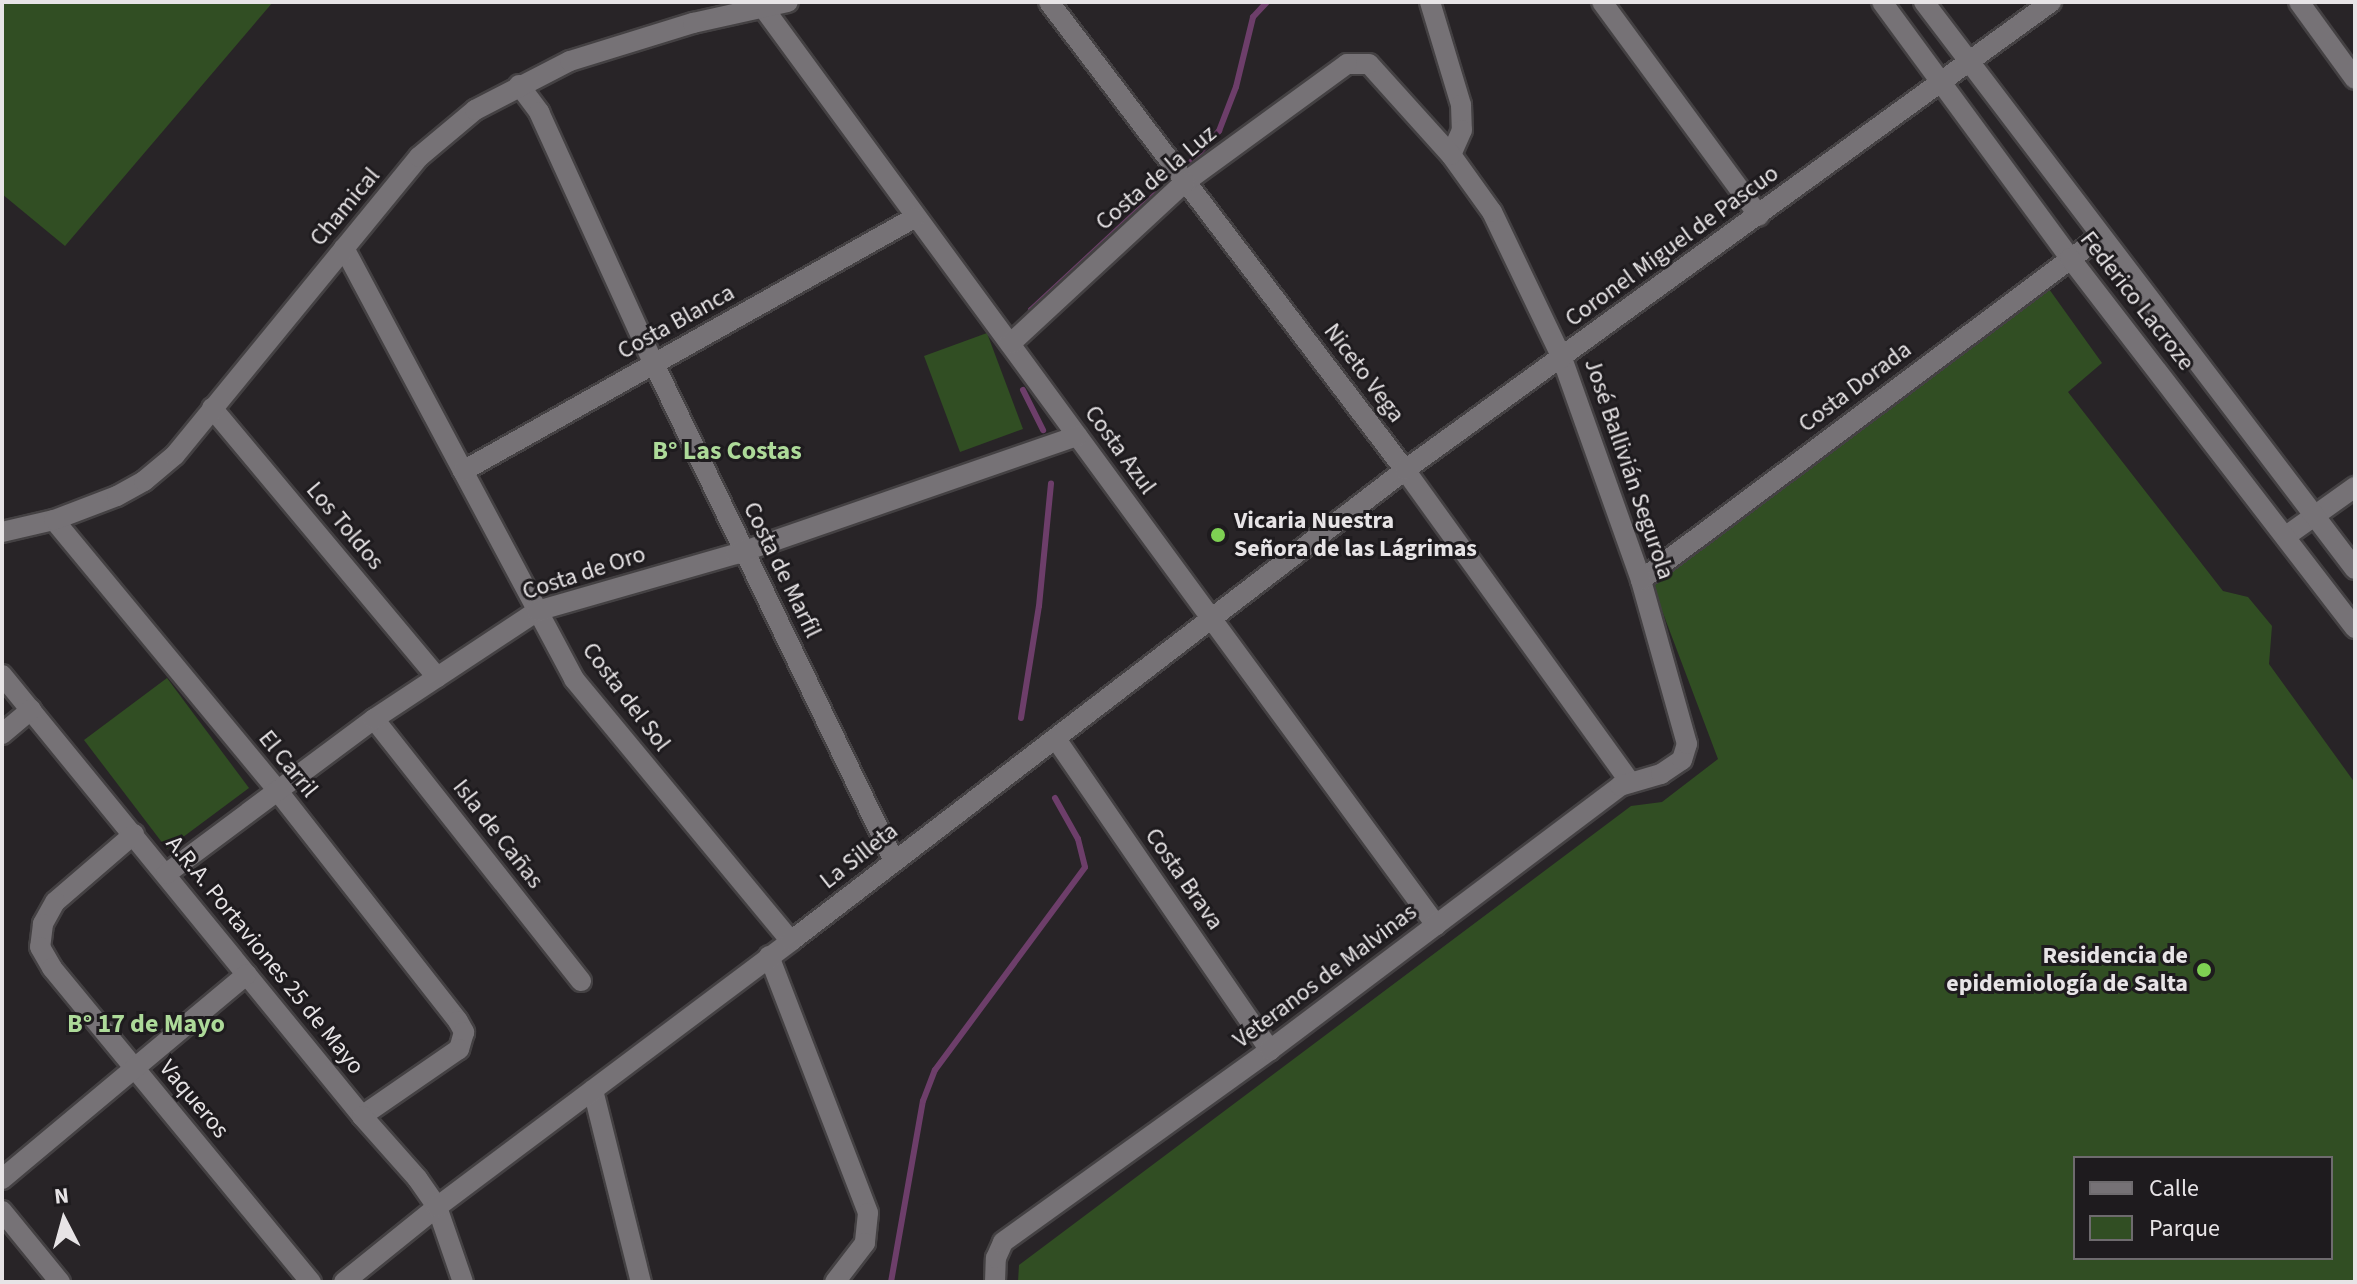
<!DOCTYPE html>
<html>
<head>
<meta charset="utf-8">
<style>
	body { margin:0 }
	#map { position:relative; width:2357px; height:1284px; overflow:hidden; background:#282427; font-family:"Source Sans 3",sans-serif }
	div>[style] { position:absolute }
	.green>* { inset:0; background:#314e23 }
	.stream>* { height:6px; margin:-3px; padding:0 3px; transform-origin:3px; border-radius:3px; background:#6d3e6a }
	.roads { filter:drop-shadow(2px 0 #444143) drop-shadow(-2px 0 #444143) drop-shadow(0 2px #444143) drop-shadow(0 -2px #444143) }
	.street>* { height:20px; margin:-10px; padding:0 10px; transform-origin:10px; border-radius:10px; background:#767276 }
	.secondary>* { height:20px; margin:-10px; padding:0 10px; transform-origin:10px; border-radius:10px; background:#767276 }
	.dots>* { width:22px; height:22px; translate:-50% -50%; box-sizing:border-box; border:4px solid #1e1b1e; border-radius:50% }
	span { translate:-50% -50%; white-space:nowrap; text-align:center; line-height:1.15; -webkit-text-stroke:6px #1e1b1e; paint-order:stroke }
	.street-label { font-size:24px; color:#e7e4e6 }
	.poi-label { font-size:24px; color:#e7e4e6; font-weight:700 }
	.left { translate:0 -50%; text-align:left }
	.right { translate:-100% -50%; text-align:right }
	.neighbourhood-label { font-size:26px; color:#adda99; font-weight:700 }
	.frame { position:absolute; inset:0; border:4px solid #e7e4e6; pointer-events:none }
	.legend { position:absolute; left:2073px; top:1156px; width:260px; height:104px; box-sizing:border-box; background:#1e1b1e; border:2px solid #6e6b6e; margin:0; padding:10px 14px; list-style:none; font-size:24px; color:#e7e4e6 }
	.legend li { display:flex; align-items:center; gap:16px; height:40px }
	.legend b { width:40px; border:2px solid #6e6b6e }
	.north { position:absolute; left:24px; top:1180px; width:80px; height:80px; -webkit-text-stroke:6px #1e1b1e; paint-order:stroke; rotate:354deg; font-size:22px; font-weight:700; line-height:32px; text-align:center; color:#e7e4e6 }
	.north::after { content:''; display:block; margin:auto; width:28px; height:36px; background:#e7e4e6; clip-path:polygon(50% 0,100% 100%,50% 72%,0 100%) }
</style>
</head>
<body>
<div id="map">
	<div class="green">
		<i style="clip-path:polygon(2px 2px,273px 2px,65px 246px,2px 194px)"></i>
		<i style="clip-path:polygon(evenodd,2049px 289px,2102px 363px,2068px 392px,2223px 591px,2248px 597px,2272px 626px,2269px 664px,2355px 783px,2355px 1282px,1018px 1282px,1019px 1265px,1631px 806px,1662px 802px,1718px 759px,1652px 584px,2049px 289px,2075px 1158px,2331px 1158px,2331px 1258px,2075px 1258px,2075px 1158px)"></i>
		<i style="clip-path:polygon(987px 333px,1023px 429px,960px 452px,924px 356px)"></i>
		<i style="clip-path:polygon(167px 678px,249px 788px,167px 849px,84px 740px)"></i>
	</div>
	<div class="stream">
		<i style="left:1191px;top:162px;width:42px;rotate:-47.9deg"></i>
		<i style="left:1219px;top:131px;width:47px;rotate:-68.9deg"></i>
		<i style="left:1236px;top:87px;width:72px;rotate:-76.3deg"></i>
		<i style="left:1253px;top:17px;width:21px;rotate:-47deg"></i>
		<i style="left:1030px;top:316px;width:6px;rotate:-81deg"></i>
		<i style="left:1031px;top:310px;width:171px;rotate:-42.9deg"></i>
		<i style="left:1023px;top:390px;width:45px;rotate:63.4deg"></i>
		<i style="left:1021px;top:718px;width:113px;rotate:-80.9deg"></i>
		<i style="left:1039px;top:606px;width:123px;rotate:-84.4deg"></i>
		<i style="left:891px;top:1282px;width:184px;rotate:-80deg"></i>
		<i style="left:923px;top:1101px;width:33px;rotate:-69deg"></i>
		<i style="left:935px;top:1070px;width:252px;rotate:-53.5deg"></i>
		<i style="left:1085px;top:867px;width:29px;rotate:-104deg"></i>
		<i style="left:1078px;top:839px;width:47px;rotate:-119.3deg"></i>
	</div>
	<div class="roads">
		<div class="street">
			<i style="left:1049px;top:2px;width:588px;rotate:52.74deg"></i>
			<i style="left:1405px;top:470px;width:385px;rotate:54.2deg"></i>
			<i style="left:1430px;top:2px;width:108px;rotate:73.2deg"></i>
			<i style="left:1461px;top:105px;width:25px;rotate:88deg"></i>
			<i style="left:1462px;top:130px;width:27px;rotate:114deg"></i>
			<i style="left:1602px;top:2px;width:265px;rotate:53.7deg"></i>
			<i style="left:2299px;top:2px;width:95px;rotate:54deg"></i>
			<i style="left:762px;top:6px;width:1140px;rotate:53.74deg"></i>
			<i style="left:519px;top:85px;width:34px;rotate:53deg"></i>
			<i style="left:539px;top:112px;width:277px;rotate:65.5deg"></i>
			<i style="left:654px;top:364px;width:552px;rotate:64.22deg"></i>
			<i style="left:344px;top:248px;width:489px;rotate:61.9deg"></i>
			<i style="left:574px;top:679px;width:340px;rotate:50.4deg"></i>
			<i style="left:212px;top:408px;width:351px;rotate:50.1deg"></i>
			<i style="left:463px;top:471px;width:517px;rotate:-29.29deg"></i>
			<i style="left:54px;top:520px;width:350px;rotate:50.4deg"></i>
			<i style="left:277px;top:790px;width:293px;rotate:51.9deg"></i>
			<i style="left:458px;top:1021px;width:13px;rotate:61deg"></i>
			<i style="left:464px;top:1032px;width:18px;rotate:106deg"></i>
			<i style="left:459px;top:1049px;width:118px;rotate:145.4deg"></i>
			<i style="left:2286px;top:536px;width:85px;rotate:-35.4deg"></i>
			<i style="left:1641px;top:580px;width:573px;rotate:-36.77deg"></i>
			<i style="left:2px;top:675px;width:569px;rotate:50.77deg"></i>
			<i style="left:362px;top:1116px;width:83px;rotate:48.4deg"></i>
			<i style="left:417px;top:1178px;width:35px;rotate:55deg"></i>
			<i style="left:437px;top:1207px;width:79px;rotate:70.9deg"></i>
			<i style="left:374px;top:719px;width:334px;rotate:51.7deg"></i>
			<i style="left:2px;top:734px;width:38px;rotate:-40deg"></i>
			<i style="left:1056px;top:739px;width:378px;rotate:55.5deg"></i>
			<i style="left:134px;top:834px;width:104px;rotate:139.3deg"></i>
			<i style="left:55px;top:902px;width:25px;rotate:119deg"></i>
			<i style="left:43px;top:924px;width:23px;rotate:97deg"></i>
			<i style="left:40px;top:947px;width:24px;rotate:60deg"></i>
			<i style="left:52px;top:968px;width:407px;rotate:50.5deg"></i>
			<i style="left:166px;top:874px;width:259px;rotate:-36.7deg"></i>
			<i style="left:374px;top:719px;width:196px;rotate:-33.5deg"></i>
			<i style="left:537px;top:611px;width:207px;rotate:-16deg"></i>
			<i style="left:736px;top:554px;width:361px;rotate:-19.1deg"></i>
			<i style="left:769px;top:956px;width:275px;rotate:68.9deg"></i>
			<i style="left:868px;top:1213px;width:30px;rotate:96deg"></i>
			<i style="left:865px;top:1243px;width:49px;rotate:127.6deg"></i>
			<i style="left:593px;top:1090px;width:198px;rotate:76deg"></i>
			<i style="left:2px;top:1179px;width:319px;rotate:-39.9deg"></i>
			<i style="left:2px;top:1211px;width:92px;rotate:50.8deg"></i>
			<i style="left:995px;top:1282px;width:24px;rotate:-88deg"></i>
			<i style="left:996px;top:1258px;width:17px;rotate:-66deg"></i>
			<i style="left:1003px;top:1242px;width:329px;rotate:-35.7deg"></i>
			<i style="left:1270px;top:1050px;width:438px;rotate:-37deg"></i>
			<i style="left:1620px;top:786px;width:43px;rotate:-16.3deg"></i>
			<i style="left:1661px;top:774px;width:25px;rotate:-34deg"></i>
			<i style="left:1682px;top:760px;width:17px;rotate:-73deg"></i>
			<i style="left:1687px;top:744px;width:170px;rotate:-105.7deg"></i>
			<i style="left:1641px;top:580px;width:236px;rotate:-109.6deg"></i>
			<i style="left:1562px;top:358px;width:162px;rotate:-115.6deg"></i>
			<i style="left:1492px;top:212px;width:70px;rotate:-125.7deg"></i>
			<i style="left:1451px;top:155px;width:122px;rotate:-132deg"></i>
			<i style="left:1369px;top:64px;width:22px;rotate:180deg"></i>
			<i style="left:1347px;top:64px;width:200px;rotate:143.9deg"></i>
			<i style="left:1185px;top:182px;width:238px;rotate:137.2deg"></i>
		</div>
		<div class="secondary">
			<i style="left:1882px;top:2px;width:318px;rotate:53.7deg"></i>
			<i style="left:2070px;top:258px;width:467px;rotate:52.4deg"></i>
			<i style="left:1924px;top:2px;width:712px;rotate:52.76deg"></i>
			<i style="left:2px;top:532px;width:53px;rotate:-13deg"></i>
			<i style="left:54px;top:520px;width:67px;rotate:-20.9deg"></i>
			<i style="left:117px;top:496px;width:31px;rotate:-29deg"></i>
			<i style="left:144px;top:481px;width:40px;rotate:-40deg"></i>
			<i style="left:175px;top:455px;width:385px;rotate:-50.7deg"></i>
			<i style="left:419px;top:157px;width:73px;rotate:-40deg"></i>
			<i style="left:475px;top:110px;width:107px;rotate:-27.3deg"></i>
			<i style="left:570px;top:61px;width:129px;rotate:-17.2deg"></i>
			<i style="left:693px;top:23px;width:97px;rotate:-12.5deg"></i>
			<i style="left:344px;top:1282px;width:119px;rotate:-38.9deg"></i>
			<i style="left:437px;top:1207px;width:443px;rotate:-36.9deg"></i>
			<i style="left:791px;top:941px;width:774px;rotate:-37.49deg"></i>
			<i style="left:1405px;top:470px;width:798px;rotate:-35.92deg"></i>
		</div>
	</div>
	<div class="dots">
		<i style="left:1218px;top:535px;background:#7ed053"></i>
		<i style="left:2204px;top:970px;background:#7ed053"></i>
	</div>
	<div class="street-label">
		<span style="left:1156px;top:178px;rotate:-40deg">Costa de la Luz</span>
		<span style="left:345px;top:207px;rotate:-50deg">Chamical</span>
		<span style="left:1672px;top:246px;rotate:-36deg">Coronel Miguel de Pascuo</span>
		<span style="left:2137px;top:301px;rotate:52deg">Federico Lacroze</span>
		<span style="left:676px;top:322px;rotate:-29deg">Costa Blanca</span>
		<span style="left:1364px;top:373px;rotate:53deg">Niceto Vega</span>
		<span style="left:1855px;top:387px;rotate:-37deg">Costa Dorada</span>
		<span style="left:1120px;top:450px;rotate:54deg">Costa Azul</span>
		<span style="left:1629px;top:469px;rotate:71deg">José Ballivián Segurola</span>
		<span style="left:345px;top:526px;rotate:50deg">Los Toldos</span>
		<span style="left:782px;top:570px;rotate:64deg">Costa de Marfil</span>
		<span style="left:584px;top:573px;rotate:-18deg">Costa de Oro</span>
		<span style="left:626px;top:697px;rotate:53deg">Costa del Sol</span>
		<span style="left:288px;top:764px;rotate:51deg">El Carril</span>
		<span style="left:498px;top:834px;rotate:52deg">Isla de Cañas</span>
		<span style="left:859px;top:856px;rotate:-38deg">La Silleta</span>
		<span style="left:1184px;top:879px;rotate:55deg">Costa Brava</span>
		<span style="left:265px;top:955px;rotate:51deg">A.R.A. Portaviones 25 de Mayo</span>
		<span style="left:1325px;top:976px;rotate:-37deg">Veteranos de Malvinas</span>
		<span style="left:194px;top:1099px;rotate:50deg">Vaqueros</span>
	</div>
	<div class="poi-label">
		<span class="left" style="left:1234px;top:535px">Vicaria Nuestra<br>Señora de las Lágrimas</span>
		<span class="right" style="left:2188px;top:970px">Residencia de<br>epidemiología de Salta</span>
	</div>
	<div class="neighbourhood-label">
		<span style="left:727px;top:451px">B° Las Costas</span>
		<span style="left:146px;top:1024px">B° 17 de Mayo</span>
	</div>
	<div class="frame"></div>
	<ul class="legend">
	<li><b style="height:10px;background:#767276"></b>Calle</li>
	<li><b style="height:22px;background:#314e23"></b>Parque</li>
	</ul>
	<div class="north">N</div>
</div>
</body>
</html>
